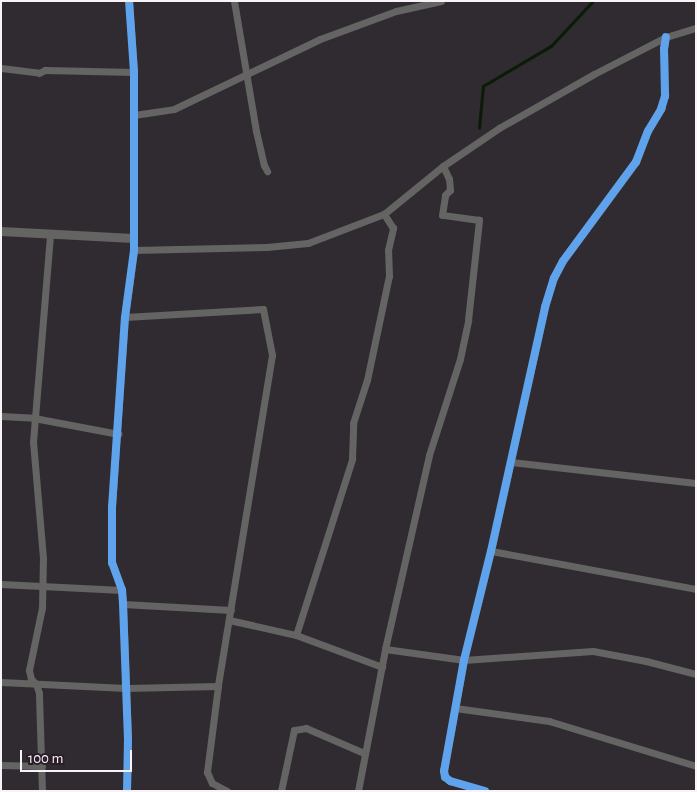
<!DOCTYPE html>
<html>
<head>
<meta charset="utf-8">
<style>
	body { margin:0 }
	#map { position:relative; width:697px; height:792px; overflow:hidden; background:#302b30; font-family:"Alegreya Sans",sans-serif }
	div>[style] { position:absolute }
	.stream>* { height:2.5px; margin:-1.25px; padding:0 1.25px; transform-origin:1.25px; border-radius:1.25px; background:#0b1b06 }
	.minor>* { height:7px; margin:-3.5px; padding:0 3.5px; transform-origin:3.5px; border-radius:3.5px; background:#646463 }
	.tertiary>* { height:9px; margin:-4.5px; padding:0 4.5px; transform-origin:4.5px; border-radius:4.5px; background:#646463 }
	.cycleway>* { height:8px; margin:-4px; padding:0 4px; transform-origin:4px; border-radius:4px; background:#60a3ed }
	span { translate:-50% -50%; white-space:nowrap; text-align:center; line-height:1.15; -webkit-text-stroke:5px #291e27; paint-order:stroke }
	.frame { position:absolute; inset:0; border:2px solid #f9f2f7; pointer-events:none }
	.scale { position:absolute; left:20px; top:750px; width:112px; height:22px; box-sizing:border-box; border:2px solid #f9f2f7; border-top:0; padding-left:6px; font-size:15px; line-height:18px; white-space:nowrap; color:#f9f2f7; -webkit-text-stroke:4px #291e27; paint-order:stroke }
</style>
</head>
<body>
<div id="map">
	<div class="stream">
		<i style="left:479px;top:128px;width:42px;rotate:-84.6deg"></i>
		<i style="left:483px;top:86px;width:79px;rotate:-30.5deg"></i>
		<i style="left:551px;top:46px;width:62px;rotate:-47deg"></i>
	</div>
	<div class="minor">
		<i style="left:234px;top:1px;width:132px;rotate:80.4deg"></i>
		<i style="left:256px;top:131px;width:35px;rotate:77deg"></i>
		<i style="left:264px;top:165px;width:7px;rotate:63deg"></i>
		<i style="left:1px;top:68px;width:38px;rotate:7deg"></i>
		<i style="left:39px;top:73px;width:7px;rotate:-27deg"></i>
		<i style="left:45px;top:70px;width:89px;rotate:1.3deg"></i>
		<i style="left:134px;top:115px;width:40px;rotate:-8.5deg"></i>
		<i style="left:174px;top:109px;width:162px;rotate:-25.6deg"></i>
		<i style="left:320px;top:39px;width:81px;rotate:-20.2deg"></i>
		<i style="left:396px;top:11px;width:46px;rotate:-12.5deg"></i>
		<i style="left:134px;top:250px;width:133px;rotate:-1.3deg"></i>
		<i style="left:267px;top:247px;width:41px;rotate:-5.6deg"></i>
		<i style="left:308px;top:243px;width:81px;rotate:-20.9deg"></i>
		<i style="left:384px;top:214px;width:76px;rotate:-39.1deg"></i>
		<i style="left:443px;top:166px;width:68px;rotate:-34.2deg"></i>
		<i style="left:499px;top:128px;width:109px;rotate:-29.6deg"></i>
		<i style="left:594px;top:74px;width:81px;rotate:-27.2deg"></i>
		<i style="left:666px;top:37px;width:31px;rotate:-17deg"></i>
		<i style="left:125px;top:317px;width:138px;rotate:-3.3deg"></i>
		<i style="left:263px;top:309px;width:47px;rotate:78.9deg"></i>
		<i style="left:272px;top:355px;width:335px;rotate:99.3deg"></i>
		<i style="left:218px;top:686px;width:87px;rotate:97.3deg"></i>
		<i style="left:207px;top:772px;width:12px;rotate:66deg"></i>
		<i style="left:212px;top:783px;width:17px;rotate:28deg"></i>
		<i style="left:1px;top:416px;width:33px;rotate:3deg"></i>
		<i style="left:34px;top:418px;width:86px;rotate:10.7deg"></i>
		<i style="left:511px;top:462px;width:186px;rotate:6.5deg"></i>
		<i style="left:491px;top:551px;width:208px;rotate:10.5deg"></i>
		<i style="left:1px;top:584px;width:121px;rotate:2.8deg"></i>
		<i style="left:123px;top:604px;width:108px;rotate:3.2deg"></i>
		<i style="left:229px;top:620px;width:69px;rotate:12.6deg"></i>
		<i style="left:296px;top:635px;width:92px;rotate:20.4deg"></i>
		<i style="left:296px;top:635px;width:185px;rotate:-72.3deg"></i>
		<i style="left:352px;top:459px;width:36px;rotate:-88deg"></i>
		<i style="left:353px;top:423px;width:45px;rotate:-72deg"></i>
		<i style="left:367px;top:380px;width:106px;rotate:-78.1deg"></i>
		<i style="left:389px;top:276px;width:26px;rotate:-92deg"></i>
		<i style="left:388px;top:250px;width:23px;rotate:-77deg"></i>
		<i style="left:393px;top:228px;width:17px;rotate:-123deg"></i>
		<i style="left:385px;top:649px;width:80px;rotate:7.9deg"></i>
		<i style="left:464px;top:660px;width:129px;rotate:-4deg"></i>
		<i style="left:593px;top:651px;width:54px;rotate:10.7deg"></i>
		<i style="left:646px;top:661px;width:52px;rotate:14.6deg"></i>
		<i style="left:1px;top:682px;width:125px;rotate:2.7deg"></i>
		<i style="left:126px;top:688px;width:92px;rotate:-1.2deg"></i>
		<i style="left:455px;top:708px;width:95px;rotate:7.9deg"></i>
		<i style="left:549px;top:721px;width:154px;rotate:17deg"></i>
		<i style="left:1px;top:765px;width:41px;rotate:1.4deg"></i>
		<i style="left:42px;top:791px;width:98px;rotate:-91.8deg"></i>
		<i style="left:39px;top:693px;width:9px;rotate:-108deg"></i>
		<i style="left:36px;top:684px;width:7px;rotate:-135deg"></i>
		<i style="left:31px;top:679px;width:9px;rotate:-103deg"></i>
		<i style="left:29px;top:670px;width:63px;rotate:-78.2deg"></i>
		<i style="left:42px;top:608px;width:50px;rotate:-88.9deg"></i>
		<i style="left:43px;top:558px;width:116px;rotate:-94.9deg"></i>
		<i style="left:33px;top:442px;width:208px;rotate:-85.3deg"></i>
		<i style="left:127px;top:791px;width:51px;rotate:-88.9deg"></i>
		<i style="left:128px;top:740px;width:136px;rotate:-92.1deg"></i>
		<i style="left:123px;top:604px;width:14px;rotate:-94deg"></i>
		<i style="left:122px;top:590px;width:29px;rotate:-110deg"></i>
		<i style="left:112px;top:563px;width:56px;rotate:-90deg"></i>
		<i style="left:112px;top:507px;width:190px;rotate:-86.1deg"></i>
		<i style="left:125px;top:317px;width:68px;rotate:-82.3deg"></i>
		<i style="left:134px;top:250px;width:178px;rotate:-90deg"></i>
		<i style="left:134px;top:72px;width:71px;rotate:-94deg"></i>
		<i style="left:281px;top:791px;width:62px;rotate:-78deg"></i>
		<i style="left:294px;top:730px;width:12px;rotate:-9deg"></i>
		<i style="left:306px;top:728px;width:63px;rotate:23.3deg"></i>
		<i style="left:358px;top:791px;width:145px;rotate:-79.2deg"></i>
		<i style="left:385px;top:649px;width:199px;rotate:-77.2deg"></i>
		<i style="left:429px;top:455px;width:101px;rotate:-72.1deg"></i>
		<i style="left:460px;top:359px;width:40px;rotate:-78deg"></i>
		<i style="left:468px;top:320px;width:101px;rotate:-83.7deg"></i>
		<i style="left:479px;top:220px;width:37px;rotate:-172deg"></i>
		<i style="left:442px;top:215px;width:20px;rotate:-81deg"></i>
		<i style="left:445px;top:195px;width:7px;rotate:-45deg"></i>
		<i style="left:450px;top:190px;width:11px;rotate:-95deg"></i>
		<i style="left:449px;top:179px;width:14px;rotate:-115deg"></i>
		<i style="left:485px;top:791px;width:36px;rotate:-164deg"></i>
		<i style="left:450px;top:781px;width:6px;rotate:-141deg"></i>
		<i style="left:445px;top:777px;width:6px;rotate:-99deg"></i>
		<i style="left:444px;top:771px;width:113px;rotate:-79.8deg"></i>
		<i style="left:464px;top:660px;width:112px;rotate:-76.1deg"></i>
		<i style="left:491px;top:551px;width:250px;rotate:-77.5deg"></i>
		<i style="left:545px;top:307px;width:30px;rotate:-73deg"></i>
		<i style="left:554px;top:278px;width:19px;rotate:-62deg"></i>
		<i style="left:563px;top:261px;width:123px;rotate:-53.6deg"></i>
		<i style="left:636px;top:162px;width:33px;rotate:-69deg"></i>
		<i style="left:648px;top:131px;width:26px;rotate:-59deg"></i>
		<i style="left:661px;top:109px;width:14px;rotate:-73deg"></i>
		<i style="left:665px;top:96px;width:47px;rotate:-91.2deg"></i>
		<i style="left:664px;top:49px;width:12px;rotate:-81deg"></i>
	</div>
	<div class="tertiary">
		<i style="left:1px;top:231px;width:132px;rotate:3deg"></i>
	</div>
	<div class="cycleway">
		<i style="left:127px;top:791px;width:51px;rotate:-88.9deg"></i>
		<i style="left:128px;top:740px;width:136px;rotate:-92.1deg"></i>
		<i style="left:123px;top:604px;width:14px;rotate:-94deg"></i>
		<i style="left:122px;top:590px;width:29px;rotate:-110deg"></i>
		<i style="left:112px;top:563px;width:56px;rotate:-90deg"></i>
		<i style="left:112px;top:507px;width:190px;rotate:-86.1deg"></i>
		<i style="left:125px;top:317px;width:68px;rotate:-82.3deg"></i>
		<i style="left:134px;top:250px;width:178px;rotate:-90deg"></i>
		<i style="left:134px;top:72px;width:71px;rotate:-94deg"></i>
		<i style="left:485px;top:791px;width:36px;rotate:-164deg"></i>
		<i style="left:450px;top:781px;width:6px;rotate:-141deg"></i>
		<i style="left:445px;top:777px;width:6px;rotate:-99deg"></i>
		<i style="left:444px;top:771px;width:113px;rotate:-79.8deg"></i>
		<i style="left:464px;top:660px;width:112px;rotate:-76.1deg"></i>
		<i style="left:491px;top:551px;width:250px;rotate:-77.5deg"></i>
		<i style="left:545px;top:307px;width:30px;rotate:-73deg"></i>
		<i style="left:554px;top:278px;width:19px;rotate:-62deg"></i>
		<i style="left:563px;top:261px;width:123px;rotate:-53.6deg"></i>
		<i style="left:636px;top:162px;width:33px;rotate:-69deg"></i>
		<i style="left:648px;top:131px;width:26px;rotate:-59deg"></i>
		<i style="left:661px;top:109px;width:14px;rotate:-73deg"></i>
		<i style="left:665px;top:96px;width:47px;rotate:-91.2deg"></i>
		<i style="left:664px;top:49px;width:12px;rotate:-81deg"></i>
	</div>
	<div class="frame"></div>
	<div class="scale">100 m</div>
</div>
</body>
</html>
